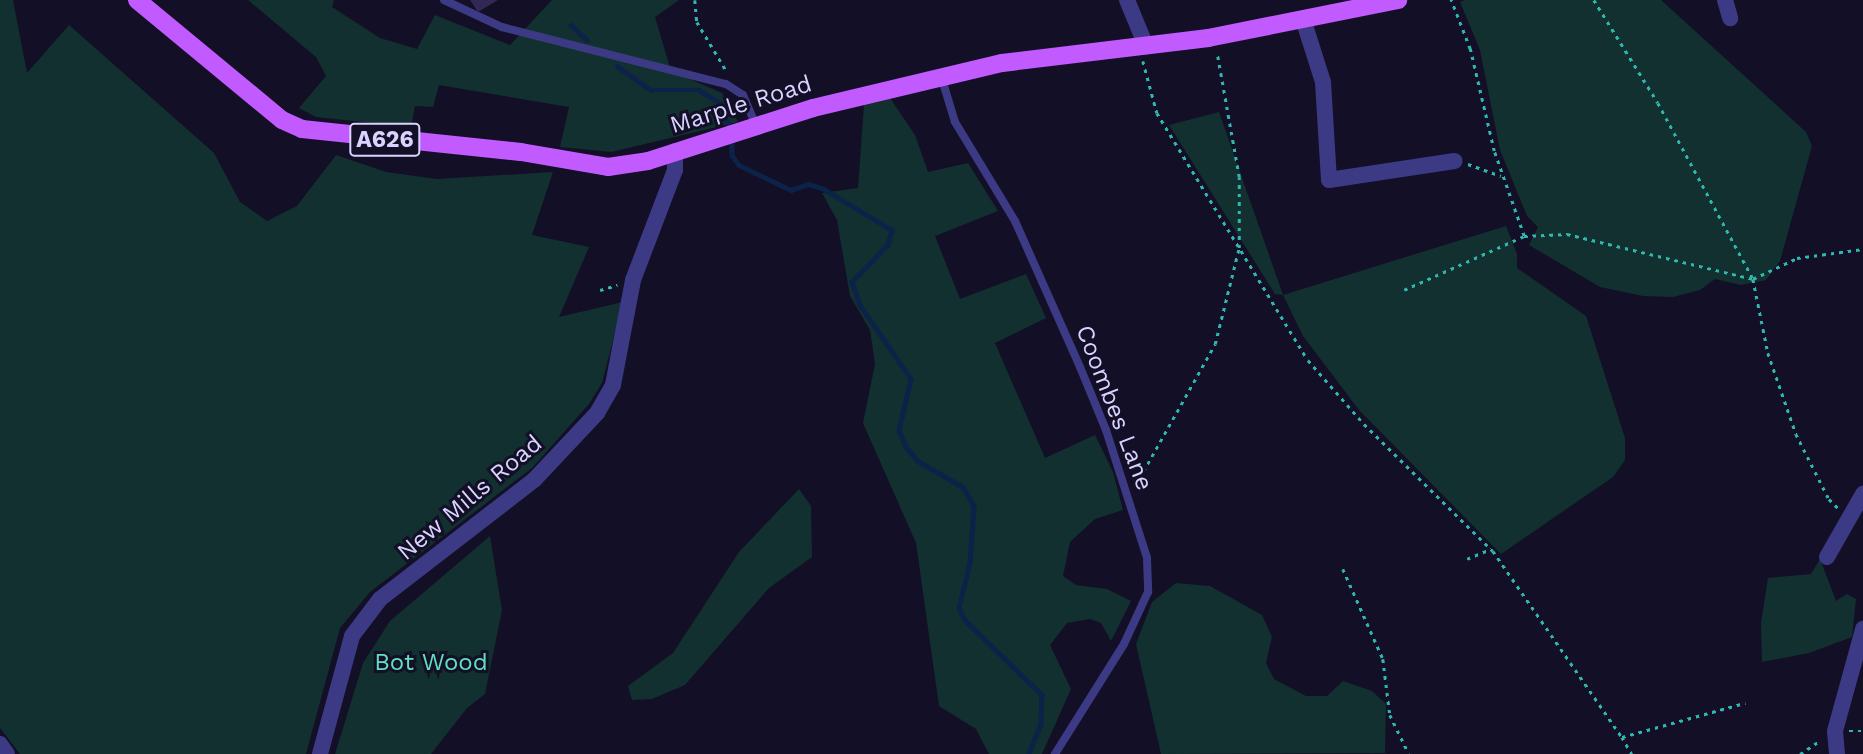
<!DOCTYPE html>
<html>
<head>
<meta charset="utf-8">
<style>
	body { margin:0 }
	#map { position:relative; width:1863px; height:754px; overflow:hidden; background:#130f26; font-family:"Work Sans",sans-serif }
	div>[style] { position:absolute }
	.green>* { inset:0; background:#12302f }
	.stream>* { height:4.5px; margin:-2.25px; padding:0 2.25px; transform-origin:2.25px; border-radius:2.25px; background:#0c2248 }
	.path>* { height:2.5px; margin-top:-1.25px; transform-origin:0; background:repeating-linear-gradient(90deg,#2fb8b0 0 3.5px,transparent 0 8.5px) }
	.service>* { height:8px; margin:-4px; padding:0 4px; transform-origin:4px; border-radius:4px; background:#3d3a85 }
	.minor>* { height:16px; margin:-8px; padding:0 8px; transform-origin:8px; border-radius:8px; background:#3d3a85 }
	.primary>* { height:18px; margin:-9px; padding:0 9px; transform-origin:9px; border-radius:9px; background:#c25bff }
	.wall>* { inset:0; background:#312854 }
	span { translate:-50% -50%; white-space:nowrap; text-align:center; line-height:1.15; -webkit-text-stroke:6px #130f26; paint-order:stroke }
	.shield-label span { padding:2px 5px; background:#130f26; border:2px solid; border-radius:5px; -webkit-text-stroke-width:0 }
	.shield-label { font-size:23px; color:#d9d4ff; font-weight:700 }
	.street-label { font-size:24px; color:#d9d4ff }
	.park-label { font-size:24px; color:#5fe0c0 }
</style>
</head>
<body>
<div id="map">
	<div class="green">
		<i style="clip-path:polygon(0 0,13px 0,27px 73px,69px 25px,214px 153px,240px 202px,267px 221px,297px 206px,336px 155px,386px 172px,437px 179px,553px 172px,532px 235px,589px 247px,559px 317px,623px 302px,602px 383px,589px 404px,532px 468px,370px 592px,340px 628px,306px 754px,20px 754px,0 728px)"></i>
		<i style="clip-path:polygon(248px 0,334px 0,332px 7px,380px 38px,417px 49px,435px 15px,510px 45px,552px 0,679px 0,655px 17px,671px 71px,722px 93px,738px 122px,611px 152px,560px 147px,569px 107px,439px 85px,433px 107px,415px 106px,411px 127px,316px 117px,299px 108px,326px 76px,316px 57px)"></i>
		<i style="clip-path:polygon(1465px 0,1661px 0,1806px 132px,1812px 146px,1780px 261px,1766px 280px,1741px 285px,1715px 279px,1700px 290px,1673px 297px,1643px 296px,1600px 287px,1529px 245px,1538px 227px,1527px 216px,1500px 150px,1480px 50px,1460px 2px)"></i>
		<i style="clip-path:polygon(890px 98px,915px 135px,928px 172px,968px 163px,998px 211px,935px 236px,960px 299px,1026px 274px,1046px 318px,995px 343px,1045px 458px,1095px 435px,1113px 472px,1123px 510px,1095px 519px,1070px 542px,1063px 576px,1076px 585px,1107px 589px,1131px 601px,1111px 641px,1101px 623px,1090px 619px,1067px 623px,1050px 645px,1071px 689px,1042px 754px,989px 754px,976px 729px,939px 706px,916px 543px,863px 423px,875px 364px,870px 330px,850px 296px,837px 220px,822px 193px,858px 188px,864px 104px)"></i>
		<i style="clip-path:polygon(1219px 112px,1283px 295px,1506px 226px,1517px 254px,1517px 268px,1586px 316px,1625px 438px,1625px 460px,1613px 477px,1501px 554px,1359px 410px,1303px 336px,1283px 295px,1275px 294px,1169px 125px)"></i>
		<i style="clip-path:polygon(799px 489px,811px 506px,812px 557px,769px 588px,685px 685px,652px 699px,632px 700px,628px 686px,673px 653px,739px 552px)"></i>
		<i style="clip-path:polygon(490px 536px,502px 610px,485px 694px,467px 708px,431px 754px,335px 754px,363px 663px,390px 621px)"></i>
		<i style="clip-path:polygon(1820px 559px,1836px 601px,1847px 594px,1856px 599px,1852px 637px,1809px 653px,1762px 662px,1761px 623px,1768px 578px,1811px 574px)"></i>
		<i style="clip-path:polygon(1176px 583px,1210px 586px,1262px 615px,1272px 637px,1266px 663px,1274px 679px,1306px 696px,1327px 696px,1343px 681px,1372px 691px,1386px 704px,1385px 753px,1161px 754px,1136px 644px,1152px 602px)"></i>
	</div>
	<div class="stream">
		<i style="left:571px;top:25px;width:22px;rotate:43deg"></i>
		<i style="left:617px;top:66px;width:42px;rotate:35.2deg"></i>
		<i style="left:651px;top:90px;width:48px"></i>
		<i style="left:699px;top:90px;width:25px;rotate:32deg"></i>
		<i style="left:720px;top:103px;width:30px;rotate:69deg"></i>
		<i style="left:732px;top:139px;width:16px;rotate:90deg"></i>
		<i style="left:732px;top:155px;width:12px;rotate:55deg"></i>
		<i style="left:739px;top:165px;width:58px;rotate:25.7deg"></i>
		<i style="left:791px;top:190px;width:18px;rotate:-19deg"></i>
		<i style="left:808px;top:184px;width:15px;rotate:16deg"></i>
		<i style="left:822px;top:188px;width:82px;rotate:31deg"></i>
		<i style="left:892px;top:230px;width:16px;rotate:105deg"></i>
		<i style="left:888px;top:245px;width:52px;rotate:134.2deg"></i>
		<i style="left:852px;top:282px;width:24px;rotate:71deg"></i>
		<i style="left:860px;top:305px;width:90px;rotate:55.4deg"></i>
		<i style="left:911px;top:379px;width:53px;rotate:103deg"></i>
		<i style="left:899px;top:431px;width:17px;rotate:66deg"></i>
		<i style="left:906px;top:447px;width:18px;rotate:49deg"></i>
		<i style="left:918px;top:461px;width:52px;rotate:30deg"></i>
		<i style="left:963px;top:487px;width:22px;rotate:60deg"></i>
		<i style="left:974px;top:506px;width:57px;rotate:94deg"></i>
		<i style="left:970px;top:563px;width:46px;rotate:103.7deg"></i>
		<i style="left:959px;top:608px;width:13px;rotate:63deg"></i>
		<i style="left:965px;top:620px;width:107px;rotate:44.2deg"></i>
		<i style="left:1042px;top:695px;width:29px;rotate:92deg"></i>
		<i style="left:1041px;top:724px;width:32px;rotate:112deg"></i>
	</div>
	<div class="path">
		<i style="left:695px;top:0;width:22px;rotate:85deg"></i>
		<i style="left:697px;top:22px;width:58px;rotate:59deg"></i>
		<i style="left:1594px;top:0;width:121px;rotate:58.1deg"></i>
		<i style="left:1658px;top:103px;width:200px;rotate:61.6deg"></i>
		<i style="left:1753px;top:279px;width:76px;rotate:78.5deg"></i>
		<i style="left:1768px;top:353px;width:86px;rotate:70.9deg"></i>
		<i style="left:1796px;top:434px;width:73px;rotate:63.1deg"></i>
		<i style="left:1829px;top:499px;width:14px;rotate:45deg"></i>
		<i style="left:1143px;top:61px;width:54px;rotate:74.9deg"></i>
		<i style="left:1157px;top:113px;width:289px;rotate:58.6deg"></i>
		<i style="left:1308px;top:360px;width:85px;rotate:48.8deg"></i>
		<i style="left:1364px;top:424px;width:181px;rotate:44.6deg"></i>
		<i style="left:1493px;top:551px;width:226px;rotate:55.3deg"></i>
		<i style="left:1622px;top:737px;width:128px;rotate:-15.5deg"></i>
		<i style="left:1468px;top:164px;width:35px;rotate:20deg"></i>
		<i style="left:1524px;top:236px;width:43px;rotate:-2.7deg"></i>
		<i style="left:1567px;top:234px;width:191px;rotate:13.6deg"></i>
		<i style="left:1753px;top:279px;width:49px;rotate:-25.5deg"></i>
		<i style="left:1797px;top:258px;width:67px;rotate:-7.8deg"></i>
		<i style="left:600px;top:290px;width:18px;rotate:-16deg"></i>
		<i style="left:1404px;top:290px;width:132px;rotate:-24.2deg"></i>
		<i style="left:1524px;top:236px;width:90px;rotate:-109.4deg"></i>
		<i style="left:1494px;top:151px;width:105px;rotate:-103.2deg"></i>
		<i style="left:1470px;top:49px;width:53px;rotate:-111.2deg"></i>
		<i style="left:1135px;top:486px;width:163px;rotate:-60.6deg"></i>
		<i style="left:1215px;top:344px;width:99px;rotate:-76deg"></i>
		<i style="left:1239px;top:248px;width:71px;rotate:-90deg"></i>
		<i style="left:1239px;top:177px;width:126px;rotate:-100.1deg"></i>
		<i style="left:1467px;top:559px;width:26px;rotate:-23deg"></i>
		<i style="left:1343px;top:569px;width:98px;rotate:66deg"></i>
		<i style="left:1383px;top:659px;width:56px;rotate:82.9deg"></i>
		<i style="left:1390px;top:715px;width:43px;rotate:64deg"></i>
		<i style="left:1849px;top:731px;width:14px"></i>
		<i style="left:1622px;top:737px;width:20px;rotate:60deg"></i>
		<i style="left:1800px;top:754px;width:25px;rotate:-34deg"></i>
	</div>
	<div class="service">
		<i style="left:444px;top:0;width:64px;rotate:25deg"></i>
		<i style="left:502px;top:27px;width:231px;rotate:14.3deg"></i>
		<i style="left:726px;top:84px;width:20px;rotate:33deg"></i>
		<i style="left:743px;top:95px;width:30px;rotate:67deg"></i>
		<i style="left:941px;top:76px;width:48px;rotate:73.1deg"></i>
		<i style="left:955px;top:122px;width:116px;rotate:58.8deg"></i>
		<i style="left:1015px;top:221px;width:160px;rotate:66deg"></i>
		<i style="left:1080px;top:367px;width:68px;rotate:67.6deg"></i>
		<i style="left:1106px;top:430px;width:134px;rotate:72.2deg"></i>
		<i style="left:1147px;top:558px;width:34px;rotate:88deg"></i>
		<i style="left:1148px;top:592px;width:57px;rotate:114.8deg"></i>
		<i style="left:1124px;top:644px;width:130px;rotate:122.1deg"></i>
	</div>
	<div class="minor">
		<i style="left:1127px;top:0;width:50px;rotate:67.6deg"></i>
		<i style="left:1725px;top:0;width:19px;rotate:74deg"></i>
		<i style="left:1303px;top:19px;width:66px;rotate:72.4deg"></i>
		<i style="left:1323px;top:82px;width:98px;rotate:86.5deg"></i>
		<i style="left:1329px;top:180px;width:127px;rotate:-8.6deg"></i>
		<i style="left:1827px;top:557px;width:73px;rotate:-60.3deg"></i>
		<i style="left:0;top:744px;width:12px;rotate:55deg"></i>
		<i style="left:320px;top:754px;width:122px;rotate:-74.8deg"></i>
		<i style="left:352px;top:636px;width:46px;rotate:-52.9deg"></i>
		<i style="left:380px;top:599px;width:196px;rotate:-37.7deg"></i>
		<i style="left:535px;top:479px;width:91px;rotate:-46.8deg"></i>
		<i style="left:597px;top:413px;width:32px;rotate:-60deg"></i>
		<i style="left:613px;top:385px;width:107px;rotate:-79.2deg"></i>
		<i style="left:633px;top:280px;width:118px;rotate:-69.1deg"></i>
		<i style="left:675px;top:170px;width:19px;rotate:-90deg"></i>
		<i style="left:1837px;top:754px;width:23px;rotate:-95deg"></i>
		<i style="left:1835px;top:731px;width:106px;rotate:-74.6deg"></i>
	</div>
	<div class="primary">
		<i style="left:137px;top:0;width:188px;rotate:39.6deg"></i>
		<i style="left:282px;top:120px;width:22px;rotate:24deg"></i>
		<i style="left:302px;top:129px;width:220px;rotate:6deg"></i>
		<i style="left:521px;top:152px;width:88px;rotate:9.8deg"></i>
		<i style="left:608px;top:167px;width:40px;rotate:-8.5deg"></i>
		<i style="left:648px;top:161px;width:173px;rotate:-17.8deg"></i>
		<i style="left:813px;top:108px;width:194px;rotate:-13.4deg"></i>
		<i style="left:1002px;top:63px;width:208px;rotate:-6.9deg"></i>
		<i style="left:1208px;top:38px;width:194px;rotate:-11.3deg"></i>
	</div>
	<div class="wall">
		<i style="clip-path:polygon(470px 0,498px 0,478px 12px)"></i>
	</div>
	<div class="shield-label">
		<span style="left:385px;top:140px">A626</span>
	</div>
	<div class="street-label">
		<span style="left:741px;top:105px;rotate:-17deg">Marple Road</span>
		<span style="left:1114px;top:408px;rotate:69deg">Coombes Lane</span>
		<span style="left:470px;top:498px;rotate:-40deg">New Mills Road</span>
	</div>
	<div class="park-label">
		<span style="left:431px;top:663px">Bot Wood</span>
	</div>
</div>
</body>
</html>
